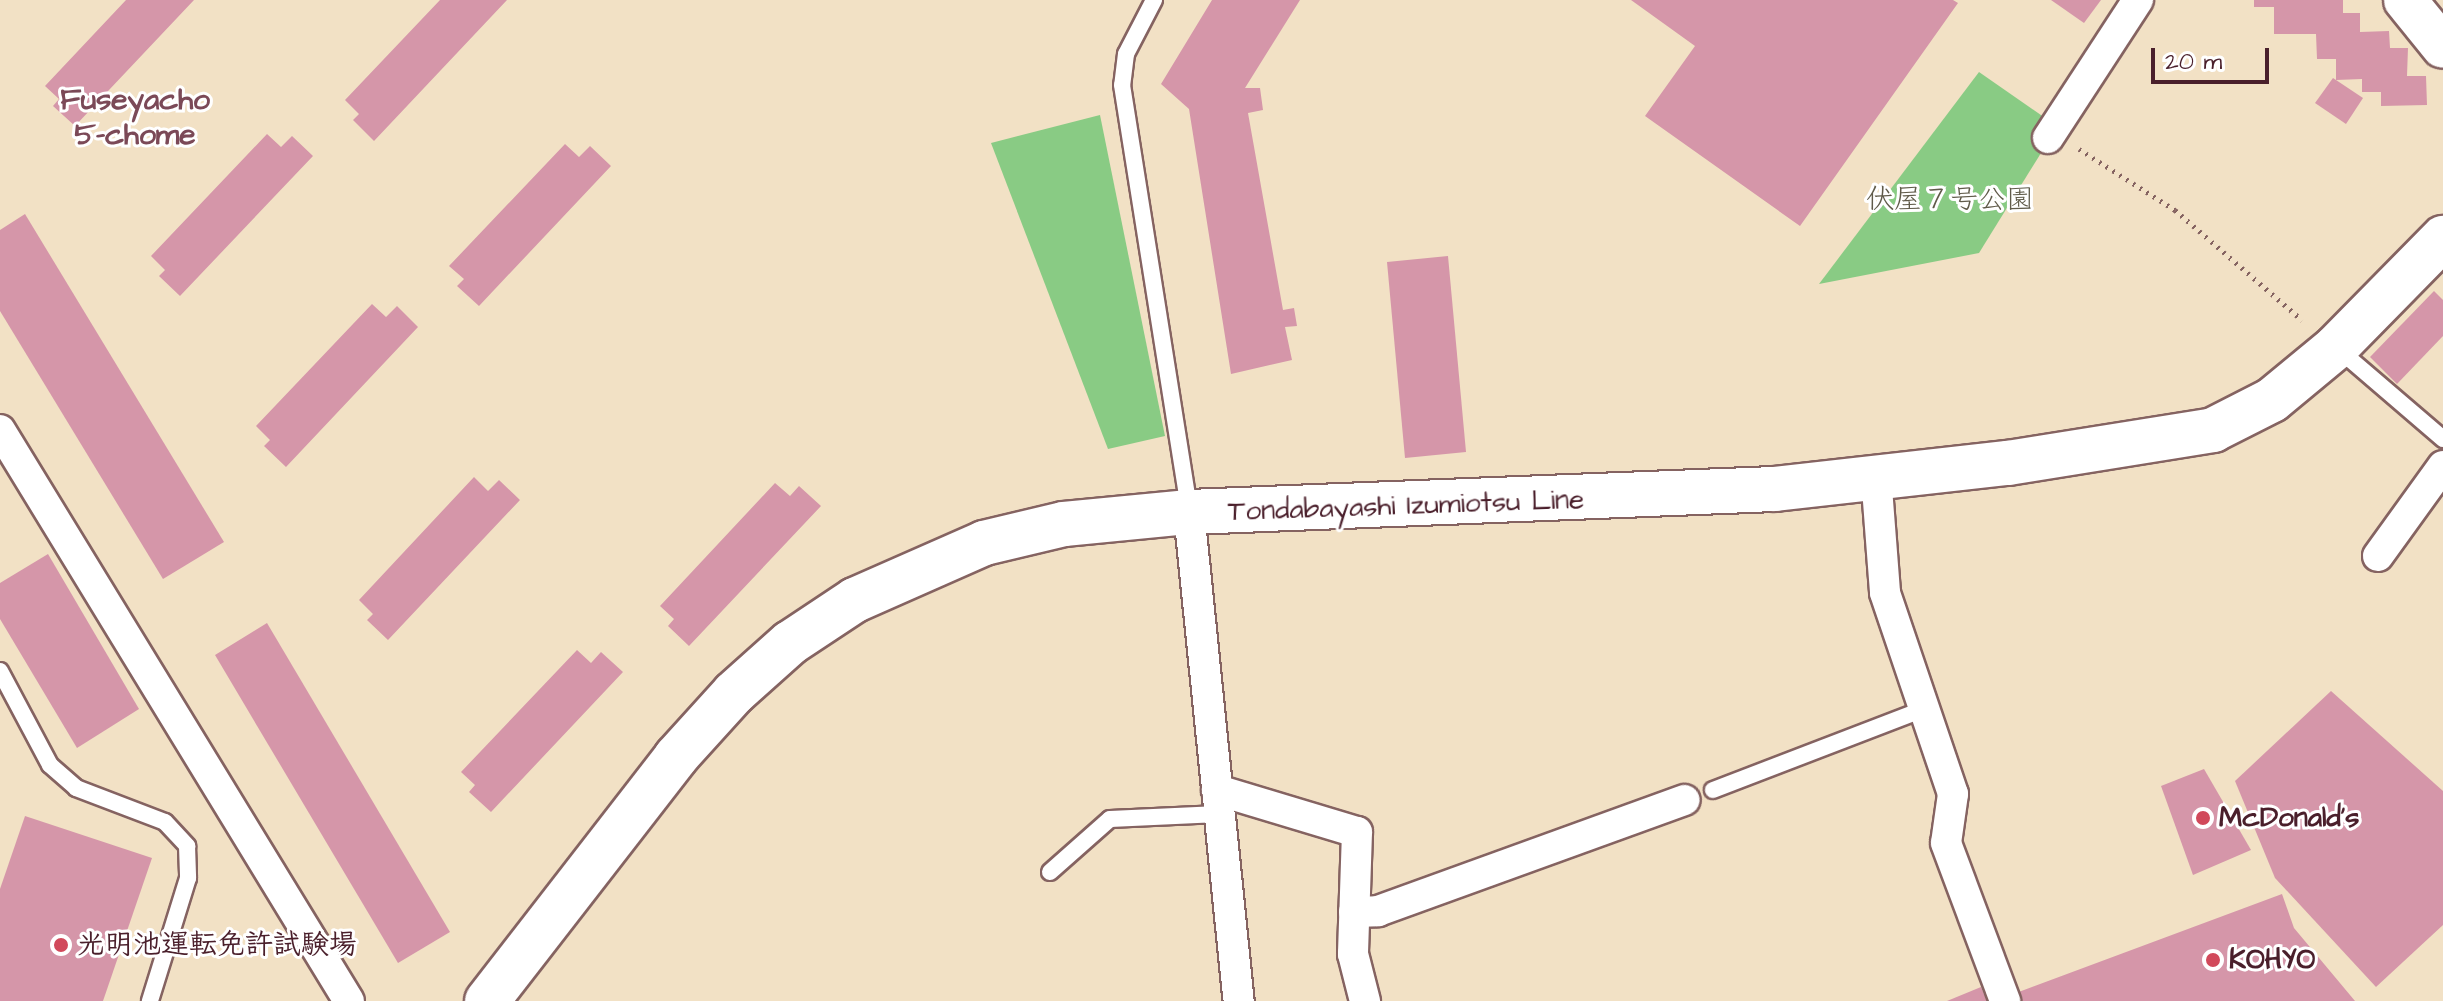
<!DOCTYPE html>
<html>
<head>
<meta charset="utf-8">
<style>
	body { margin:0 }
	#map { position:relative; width:2443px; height:1001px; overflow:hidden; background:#f2e1c5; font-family:"Architects Daughter","Klee One",sans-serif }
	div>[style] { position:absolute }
	.green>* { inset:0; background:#89cb84 }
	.building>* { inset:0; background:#d596a9 }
	.path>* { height:5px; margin-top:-2.5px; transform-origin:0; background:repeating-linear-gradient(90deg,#856361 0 2px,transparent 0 8px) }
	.roads { filter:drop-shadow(2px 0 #856361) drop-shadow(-2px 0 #856361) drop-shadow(0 2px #856361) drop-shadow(0 -2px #856361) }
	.lane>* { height:16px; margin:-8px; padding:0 8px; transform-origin:8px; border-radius:8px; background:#fff }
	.street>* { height:30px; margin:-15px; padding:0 15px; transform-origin:15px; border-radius:15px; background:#fff }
	.secondary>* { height:42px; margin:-21px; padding:0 21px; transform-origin:21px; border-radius:21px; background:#fff }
	.primary>* { height:44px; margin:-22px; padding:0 22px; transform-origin:22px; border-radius:22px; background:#fff }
	.dots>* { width:22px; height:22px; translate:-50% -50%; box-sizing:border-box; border:4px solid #fff; border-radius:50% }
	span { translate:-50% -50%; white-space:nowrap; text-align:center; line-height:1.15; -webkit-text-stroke:6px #fff; paint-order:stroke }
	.park-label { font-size:28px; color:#605b4a }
	.street-label { font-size:28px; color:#4a1f2b }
	.poi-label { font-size:28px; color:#4a1f2b; font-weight:700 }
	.left { translate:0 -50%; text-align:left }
	.neighbourhood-label { font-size:30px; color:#7b4957; font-weight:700 }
	.scale { position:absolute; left:2151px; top:48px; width:118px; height:36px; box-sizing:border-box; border:4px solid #4a1f2b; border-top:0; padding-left:10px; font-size:24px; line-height:28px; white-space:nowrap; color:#4a1f2b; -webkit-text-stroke:6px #fff; paint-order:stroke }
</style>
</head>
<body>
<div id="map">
	<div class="green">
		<i style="clip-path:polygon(1979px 72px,2048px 120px,2046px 145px,1979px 253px,1819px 284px)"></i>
		<i style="clip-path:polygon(1100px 115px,1165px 436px,1108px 449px,991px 143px)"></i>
	</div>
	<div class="building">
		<i style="clip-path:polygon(126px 0,194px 0,75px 126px,53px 106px,59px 99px,45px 86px)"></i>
		<i style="clip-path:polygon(440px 0,507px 0,374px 141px,353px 120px,359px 114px,345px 100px)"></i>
		<i style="clip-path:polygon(1212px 0,1300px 0,1245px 88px,1260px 88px,1263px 110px,1248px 113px,1283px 310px,1294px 308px,1297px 326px,1285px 327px,1292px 360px,1231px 374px,1189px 109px,1161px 84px)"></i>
		<i style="clip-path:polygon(1631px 0,1953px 0,1958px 3px,1800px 226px,1645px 116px,1695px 46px)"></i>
		<i style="clip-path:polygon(2051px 0,2101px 0,2084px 23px)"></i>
		<i style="clip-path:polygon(2254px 0,2343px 0,2343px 13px,2360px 13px,2360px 32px,2389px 31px,2390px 48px,2408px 48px,2407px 76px,2426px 76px,2427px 105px,2381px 106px,2381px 92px,2362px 92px,2362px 79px,2336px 80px,2336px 59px,2317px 59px,2316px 34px,2274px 34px,2274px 7px,2254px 7px)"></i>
		<i style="clip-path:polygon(2333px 78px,2363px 98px,2346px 124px,2315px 103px)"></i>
		<i style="clip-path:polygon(267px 134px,281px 147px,292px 136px,313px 156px,180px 296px,159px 276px,165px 270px,151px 256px)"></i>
		<i style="clip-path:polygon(565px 144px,579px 157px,590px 146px,611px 166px,479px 306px,457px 286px,464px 279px,449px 266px)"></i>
		<i style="clip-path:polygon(25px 214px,224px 542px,163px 579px,0 311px,0 230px)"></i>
		<i style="clip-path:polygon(1448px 256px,1466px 452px,1405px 458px,1387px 262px)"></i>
		<i style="clip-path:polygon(2434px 291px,2443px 300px,2443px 336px,2397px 384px,2370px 357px)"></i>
		<i style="clip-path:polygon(372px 304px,386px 317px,397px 306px,418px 327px,286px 467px,264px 446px,270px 440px,256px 426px)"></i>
		<i style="clip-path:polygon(474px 477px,488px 491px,499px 480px,520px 500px,388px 640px,367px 620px,373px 614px,359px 600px)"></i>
		<i style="clip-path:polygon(775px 483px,790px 496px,799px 486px,821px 506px,689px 646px,668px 626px,674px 619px,660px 606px)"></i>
		<i style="clip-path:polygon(48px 554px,139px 709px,77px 748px,0 619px,0 583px)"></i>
		<i style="clip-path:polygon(267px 623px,450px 932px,398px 963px,215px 655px)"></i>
		<i style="clip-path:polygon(577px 650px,591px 663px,601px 652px,623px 672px,491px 812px,469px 792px,475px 785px,461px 772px)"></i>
		<i style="clip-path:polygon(2331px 691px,2443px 791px,2443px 925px,2376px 987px,2275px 878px,2235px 781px)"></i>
		<i style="clip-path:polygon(2204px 769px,2251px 850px,2193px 875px,2161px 786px)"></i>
		<i style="clip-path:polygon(25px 816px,152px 858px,103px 1001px,0 1001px,0 889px)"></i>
		<i style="clip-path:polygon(2282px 894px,2294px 928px,2355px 1001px,2019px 1001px,2016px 993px)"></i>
		<i style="clip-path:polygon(1981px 987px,1987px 1001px,1947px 1001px)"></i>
	</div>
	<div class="path">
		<i style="left:2079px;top:149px;width:114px;rotate:32.4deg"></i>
		<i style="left:2175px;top:210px;width:168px;rotate:40.9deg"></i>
	</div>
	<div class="roads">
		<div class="lane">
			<i style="left:1154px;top:0;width:61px;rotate:117.4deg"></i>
			<i style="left:1126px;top:54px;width:31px;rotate:97deg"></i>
			<i style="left:1122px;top:85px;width:430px;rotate:81deg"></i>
			<i style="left:2337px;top:348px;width:140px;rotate:40.6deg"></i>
			<i style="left:0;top:671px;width:106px;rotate:62deg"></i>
			<i style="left:50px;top:765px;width:35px;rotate:41deg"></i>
			<i style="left:76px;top:788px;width:95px;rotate:20.9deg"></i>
			<i style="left:165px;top:822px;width:33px;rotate:47deg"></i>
			<i style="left:187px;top:846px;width:32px;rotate:88deg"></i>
			<i style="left:188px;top:878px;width:129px;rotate:107.2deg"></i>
			<i style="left:1713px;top:790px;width:226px;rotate:-21deg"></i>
			<i style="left:1050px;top:872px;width:80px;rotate:-41.5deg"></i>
			<i style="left:1110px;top:819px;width:109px;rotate:-2.6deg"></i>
		</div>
		<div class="street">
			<i style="left:2048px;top:138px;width:165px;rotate:-56.9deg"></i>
			<i style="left:0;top:430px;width:669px;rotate:58.57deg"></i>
			<i style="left:1876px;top:475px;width:118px;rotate:85.6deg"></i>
			<i style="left:1885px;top:593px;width:212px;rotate:71.3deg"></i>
			<i style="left:1953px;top:794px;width:49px;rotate:98.1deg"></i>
			<i style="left:1946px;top:843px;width:169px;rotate:69.5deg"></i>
			<i style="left:1189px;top:512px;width:492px;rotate:84.2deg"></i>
			<i style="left:2378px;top:556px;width:111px;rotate:-54.2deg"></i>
			<i style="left:1217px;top:790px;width:146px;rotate:16.7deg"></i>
			<i style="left:1357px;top:832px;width:122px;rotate:91.9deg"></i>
			<i style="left:1353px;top:954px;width:49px;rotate:75.7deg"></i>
			<i style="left:1354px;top:912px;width:24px;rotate:-2deg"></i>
			<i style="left:1378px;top:911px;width:326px;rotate:-19.9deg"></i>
		</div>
		<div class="secondary">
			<i style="left:2405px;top:0;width:60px;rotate:51deg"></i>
		</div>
		<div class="primary">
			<i style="left:487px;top:1001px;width:309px;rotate:-52.2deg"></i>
			<i style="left:676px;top:757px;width:86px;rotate:-47.8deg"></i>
			<i style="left:734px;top:693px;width:75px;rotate:-41.8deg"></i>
			<i style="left:790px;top:643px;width:78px;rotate:-33.5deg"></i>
			<i style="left:855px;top:600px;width:141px;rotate:-23.8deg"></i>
			<i style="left:984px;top:543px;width:82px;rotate:-13.4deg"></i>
			<i style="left:1064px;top:524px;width:126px;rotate:-5.5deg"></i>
			<i style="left:1189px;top:512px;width:586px;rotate:-2.25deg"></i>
			<i style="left:1775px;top:489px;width:234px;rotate:-6.4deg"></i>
			<i style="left:2008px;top:463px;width:208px;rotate:-9.1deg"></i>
			<i style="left:2213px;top:430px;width:66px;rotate:-27deg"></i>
			<i style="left:2272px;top:400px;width:83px;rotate:-39.6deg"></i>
			<i style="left:2336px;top:347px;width:153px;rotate:-45.5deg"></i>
		</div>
	</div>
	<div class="dots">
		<i style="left:2203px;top:818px;background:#d1495b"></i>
		<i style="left:61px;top:945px;background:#d1495b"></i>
		<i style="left:2213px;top:960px;background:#d1495b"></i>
	</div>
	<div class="park-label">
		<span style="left:1950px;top:200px">伏屋７号公園</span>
	</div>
	<div class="street-label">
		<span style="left:1406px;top:506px;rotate:-2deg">Tondabayashi Izumiotsu Line</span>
	</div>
	<div class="poi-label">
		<span class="left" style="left:2219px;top:818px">McDonald's</span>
		<span class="left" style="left:77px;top:945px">光明池運転免許試験場</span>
		<span class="left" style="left:2229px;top:960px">KOHYO</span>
	</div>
	<div class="neighbourhood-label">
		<span style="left:135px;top:117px">Fuseyacho<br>5-chome</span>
	</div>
	<div class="scale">20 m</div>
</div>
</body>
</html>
